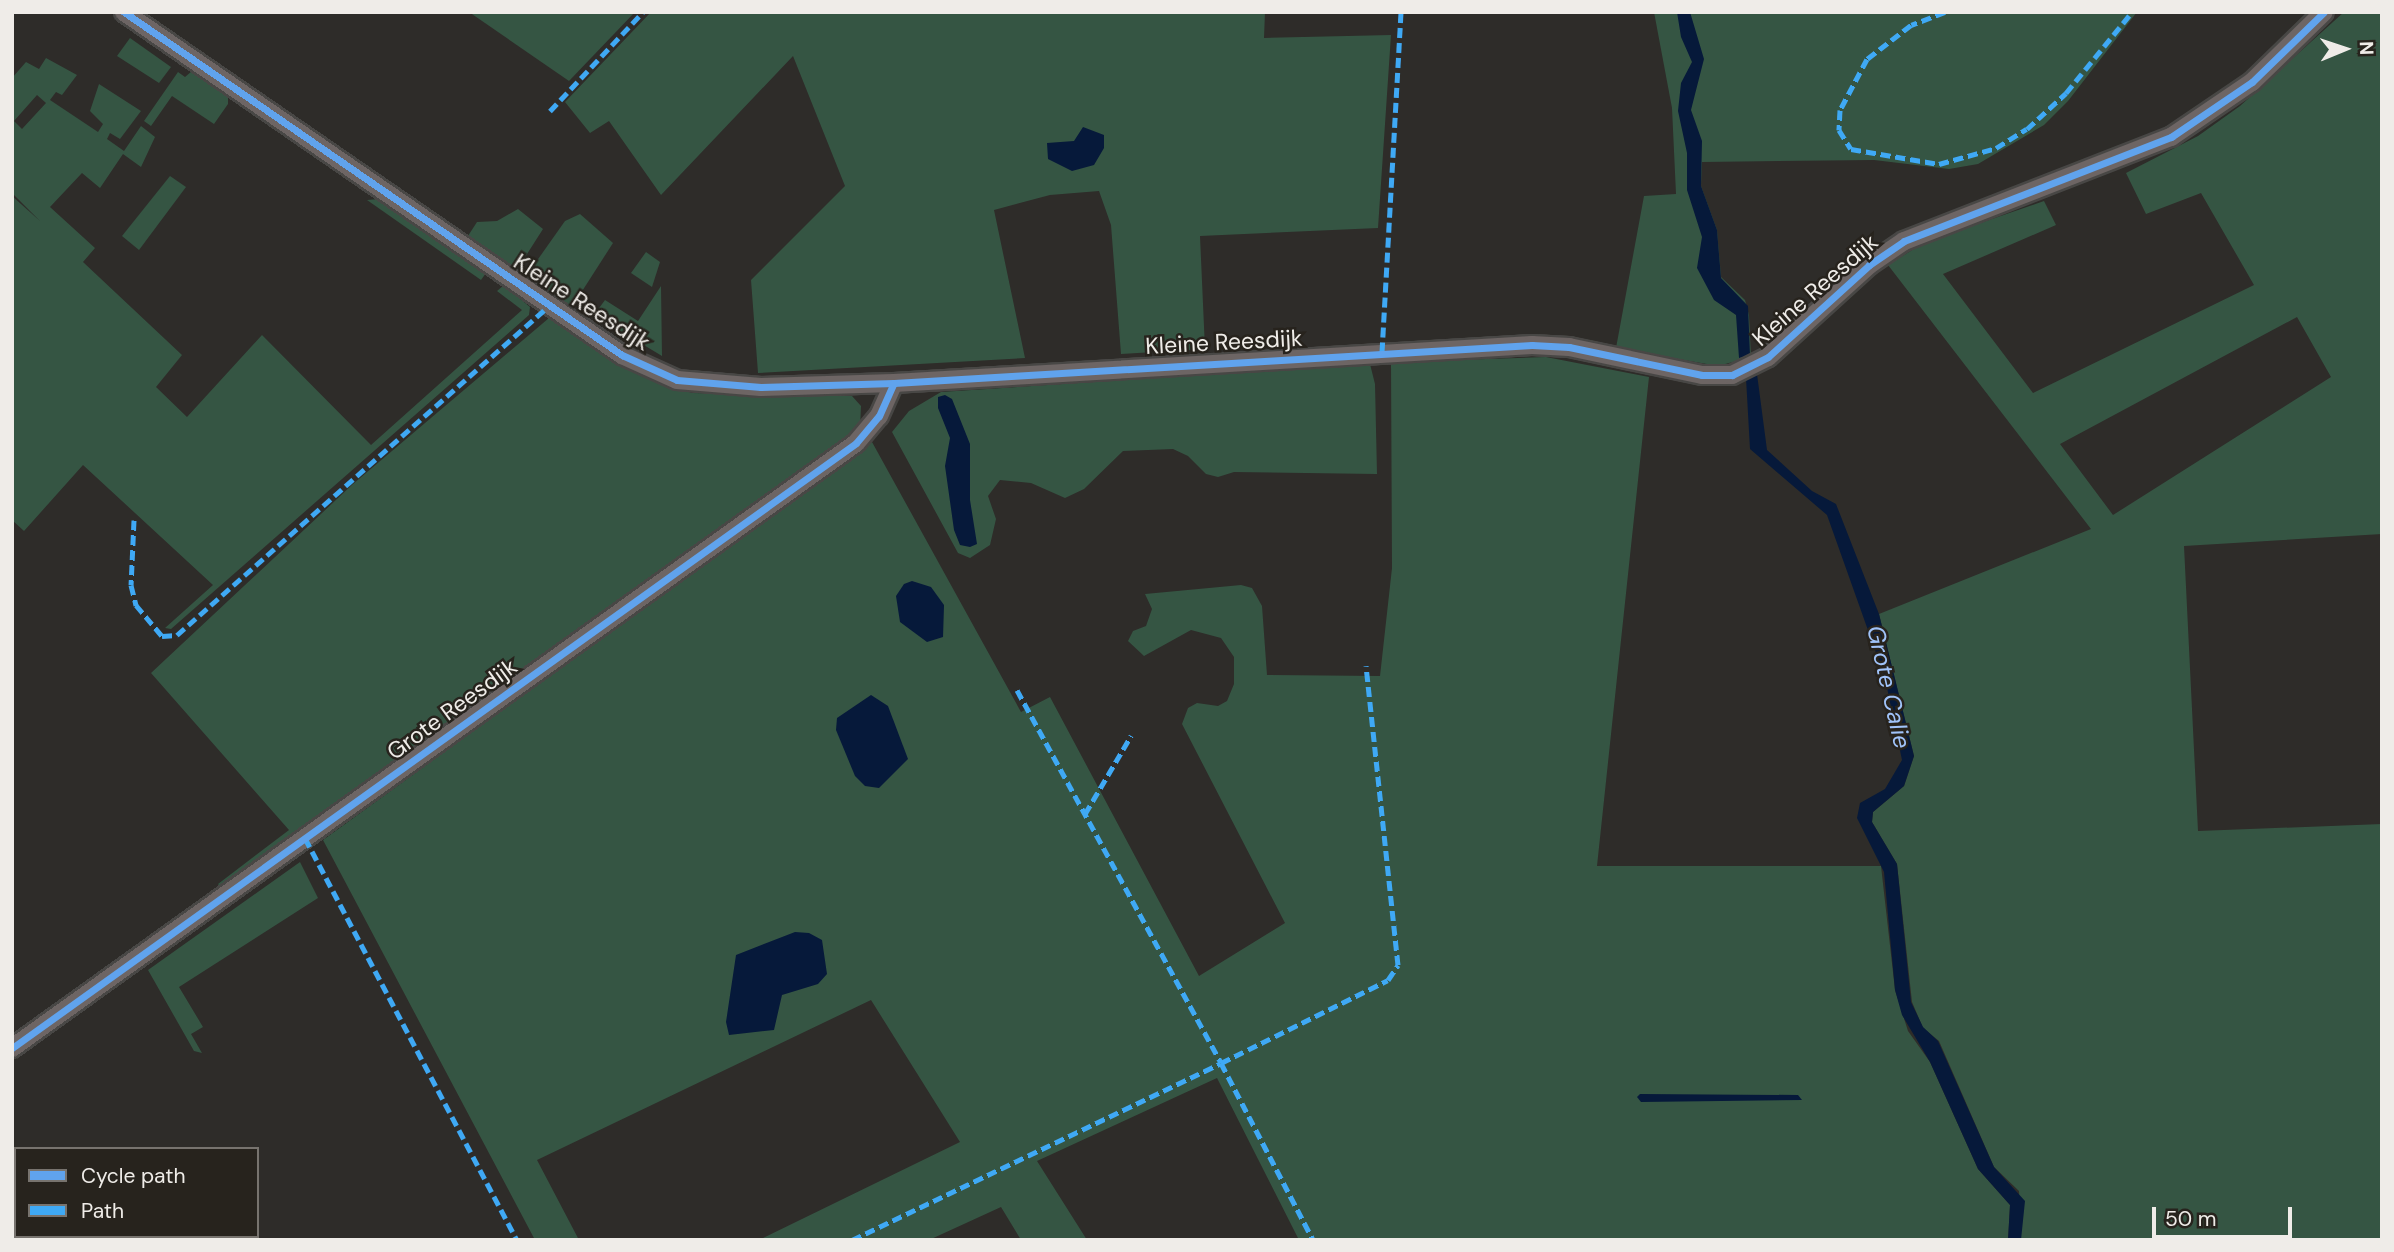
<!DOCTYPE html>
<html>
<head>
<meta charset="utf-8">
<style>
	body { margin:0 }
	#map { position:relative; width:2394px; height:1252px; overflow:hidden; background:#2e2c29; font-family:"DM Sans",sans-serif }
	div>[style] { position:absolute }
	.green>* { inset:0; background:#355543 }
	.water>* { inset:0; background:#06193a }
	.roads { filter:drop-shadow(2px 0 #484745) drop-shadow(-2px 0 #484745) drop-shadow(0 2px #484745) drop-shadow(0 -2px #484745) }
	.minor>* { height:18px; margin:-9px; padding:0 9px; transform-origin:9px; border-radius:9px; background:#6d6564 }
	.quiet>* { height:5px; margin-top:-2.5px; transform-origin:0; background:repeating-linear-gradient(90deg,#3fa9f5 0 10px,transparent 0 15px) }
	.cycleway>* { height:7px; margin:-3.5px; padding:0 3.5px; transform-origin:3.5px; border-radius:3.5px; background:#60a3ed }
	span { translate:-50% -50%; white-space:nowrap; text-align:center; line-height:1.15; -webkit-text-stroke:5px #27231d; paint-order:stroke }
	.street-label { font-size:23px; color:#efece8 }
	.water-label { font-size:24px; color:#a0c3f9; font-style:italic }
	.frame { position:absolute; inset:0; border:14px solid #efece8; pointer-events:none }
	.legend { position:absolute; left:14px; top:1147px; width:245px; height:91px; box-sizing:border-box; background:#27231d; border:2px solid #77736e; margin:0; padding:9px 12px; list-style:none; font-size:21px; color:#efece8 }
	.legend li { display:flex; align-items:center; gap:14px; height:35px }
	.legend b { width:35px; border:2px solid #77736e }
	.north { position:absolute; left:2310px; top:14px; width:70px; height:70px; -webkit-text-stroke:5px #27231d; paint-order:stroke; rotate:88deg; font-size:19px; font-weight:700; line-height:28px; text-align:center; color:#efece8 }
	.north::after { content:''; display:block; margin:auto; width:24px; height:32px; background:#efece8; clip-path:polygon(50% 0,100% 100%,50% 72%,0 100%) }
	.scale { position:absolute; left:2152px; top:1207px; width:140px; height:32px; box-sizing:border-box; border:4px solid #efece8; border-top:0; padding-left:9px; font-size:21px; line-height:24px; white-space:nowrap; color:#efece8; -webkit-text-stroke:5px #27231d; paint-order:stroke }
</style>
</head>
<body>
<div id="map">
	<div class="green">
		<i style="clip-path:polygon(469px 12px,635px 12px,569px 81px)"></i>
		<i style="clip-path:polygon(651px 12px,1265px 12px,1264px 38px,1391px 35px,1378px 228px,1200px 236px,1205px 349px,1121px 354px,1111px 225px,1099px 191px,1050px 195px,994px 210px,1025px 358px,758px 373px,751px 280px,845px 186px,793px 56px,661px 195px,609px 121px,590px 133px,565px 102px)"></i>
		<i style="clip-path:polygon(1654px 12px,2137px 12px,2068px 101px,2044px 125px,1978px 164px,1949px 169px,1874px 160px,1702px 162px,1701px 186px,1717px 230px,1721px 277px,1745px 300px,1749px 315px,1751px 357px,1718px 366px,1616px 348px,1644px 196px,1676px 194px,1672px 108px)"></i>
		<i style="clip-path:polygon(evenodd,2344px 12px,2382px 12px,2382px 534px,2184px 546px,2198px 831px,2382px 824px,2382px 1240px,2021px 1240px,2019px 1191px,1994px 1167px,1939px 1041px,1923px 1028px,1912px 1002px,1897px 864px,1872px 822px,1873px 812px,1904px 786px,1914px 756px,1879px 614px,2091px 529px,1888px 265px,1925px 242px,2044px 201px,2056px 225px,1943px 274px,2033px 393px,2254px 285px,2201px 193px,2146px 214px,2126px 173px,2198px 136px,2240px 106px,2344px 12px,2297px 317px,2331px 377px,2113px 515px,2060px 444px,2297px 317px)"></i>
		<i style="clip-path:polygon(130px 38px,171px 67px,159px 83px,117px 56px)"></i>
		<i style="clip-path:polygon(evenodd,46px 58px,77px 75px,62px 95px,56px 92px,50px 100px,98px 132px,103px 124px,90px 111px,99px 84px,141px 111px,120px 139px,110px 133px,107px 139px,124px 151px,141px 126px,155px 137px,141px 167px,123px 154px,100px 188px,82px 173px,50px 207px,95px 248px,83px 262px,182px 355px,156px 387px,187px 417px,262px 335px,371px 445px,522px 310px,497px 291px,504px 285px,530px 307px,529px 315px,171px 629px,165px 628px,213px 585px,83px 465px,24px 531px,12px 520px,12px 196px,40px 221px,12px 193px,12px 78px,26px 62px,39px 69px,46px 58px,37px 95px,46px 103px,22px 129px,14px 121px,37px 95px)"></i>
		<i style="clip-path:polygon(192px 71px,228px 95px,228px 104px,214px 124px,172px 96px,151px 126px,144px 121px,178px 72px,185px 77px)"></i>
		<i style="clip-path:polygon(170px 176px,186px 187px,139px 250px,122px 236px)"></i>
		<i style="clip-path:polygon(379px 199px,486px 273px,481px 280px,367px 200px)"></i>
		<i style="clip-path:polygon(518px 209px,543px 229px,520px 265px,511px 270px,466px 239px,477px 222px,497px 221px)"></i>
		<i style="clip-path:polygon(580px 214px,613px 243px,570px 310px,524px 279px,565px 221px)"></i>
		<i style="clip-path:polygon(646px 252px,660px 262px,652px 287px,631px 273px)"></i>
		<i style="clip-path:polygon(661px 286px,662px 356px,594px 315px,605px 300px,638px 321px)"></i>
		<i style="clip-path:polygon(549px 318px,645px 376px,692px 393px,852px 396px,861px 406px,860px 429px,223px 891px,218px 884px,289px 830px,151px 673px,353px 484px)"></i>
		<i style="clip-path:polygon(1546px 357px,1649px 377px,1597px 866px,1881px 866px,1895px 990px,1908px 1031px,1930px 1062px,1978px 1169px,2010px 1205px,2008px 1240px,1299px 1240px,1217px 1078px,1037px 1161px,1087px 1240px,1021px 1240px,1001px 1207px,929px 1240px,759px 1240px,960px 1142px,871px 1000px,537px 1160px,579px 1240px,535px 1240px,323px 840px,872px 442px,1021px 712px,1050px 697px,1199px 976px,1285px 923px,1182px 724px,1188px 708px,1197px 703px,1218px 706px,1227px 701px,1234px 684px,1234px 657px,1221px 638px,1191px 630px,1144px 656px,1128px 641px,1133px 631px,1146px 626px,1152px 609px,1145px 594px,1241px 585px,1252px 588px,1262px 606px,1267px 675px,1380px 676px,1392px 568px,1391px 362px)"></i>
		<i style="clip-path:polygon(1370px 364px,1375px 384px,1377px 474px,1234px 472px,1218px 477px,1206px 474px,1188px 456px,1173px 449px,1123px 451px,1084px 489px,1065px 498px,1031px 483px,1000px 480px,988px 496px,996px 519px,990px 545px,970px 558px,958px 553px,892px 432px,909px 411px,941px 392px)"></i>
		<i style="clip-path:polygon(300px 862px,318px 898px,179px 987px,203px 1027px,191px 1034px,202px 1053px,194px 1051px,148px 970px)"></i>
	</div>
	<div class="water">
		<i style="clip-path:polygon(1677px 12px,1690px 12px,1704px 59px,1691px 110px,1702px 141px,1701px 186px,1717px 230px,1721px 278px,1748px 306px,1750px 355px,1739px 358px,1736px 315px,1714px 300px,1697px 268px,1702px 237px,1687px 190px,1687px 153px,1678px 111px,1681px 83px,1692px 62px,1681px 37px)"></i>
		<i style="clip-path:polygon(1083px 127px,1104px 135px,1104px 148px,1094px 165px,1072px 171px,1048px 159px,1047px 143px,1074px 141px)"></i>
		<i style="clip-path:polygon(1757px 374px,1767px 450px,1812px 491px,1836px 504px,1879px 614px,1914px 756px,1904px 786px,1873px 812px,1872px 822px,1897px 864px,1911px 1002px,1923px 1027px,1938px 1041px,1994px 1167px,2025px 1201px,2021px 1240px,2008px 1240px,2010px 1205px,1978px 1169px,1930px 1062px,1902px 1015px,1895px 990px,1884px 872px,1857px 818px,1860px 803px,1885px 789px,1902px 760px,1885px 678px,1827px 515px,1750px 449px,1746px 378px)"></i>
		<i style="clip-path:polygon(945px 395px,952px 399px,970px 444px,970px 500px,977px 544px,970px 547px,960px 545px,954px 530px,945px 466px,950px 438px,938px 408px,938px 397px)"></i>
		<i style="clip-path:polygon(912px 581px,931px 587px,944px 605px,943px 637px,927px 642px,900px 622px,896px 596px,904px 584px)"></i>
		<i style="clip-path:polygon(871px 695px,888px 706px,908px 759px,879px 788px,865px 786px,855px 776px,836px 730px,837px 718px)"></i>
		<i style="clip-path:polygon(795px 932px,809px 933px,822px 940px,827px 974px,818px 984px,782px 995px,774px 1030px,729px 1035px,726px 1022px,736px 955px)"></i>
		<i style="clip-path:polygon(1640px 1094px,1798px 1095px,1802px 1100px,1641px 1102px,1637px 1097px)"></i>
	</div>
	<div class="roads">
		<div class="minor">
			<i style="left:124px;top:12px;width:605px;rotate:34.56deg"></i>
			<i style="left:622px;top:355px;width:60px;rotate:24.4deg"></i>
			<i style="left:677px;top:380px;width:84px;rotate:4.8deg"></i>
			<i style="left:761px;top:387px;width:133px;rotate:-1.7deg"></i>
			<i style="left:894px;top:383px;width:639px;rotate:-3.41deg"></i>
			<i style="left:1532px;top:345px;width:37px;rotate:3deg"></i>
			<i style="left:1569px;top:347px;width:136px;rotate:11.9deg"></i>
			<i style="left:1702px;top:375px;width:30px"></i>
			<i style="left:1732px;top:375px;width:40px;rotate:-26.6deg"></i>
			<i style="left:1768px;top:357px;width:137px;rotate:-42.3deg"></i>
			<i style="left:1869px;top:265px;width:42px;rotate:-34.4deg"></i>
			<i style="left:1904px;top:241px;width:287px;rotate:-21.3deg"></i>
			<i style="left:2171px;top:137px;width:98px;rotate:-34.2deg"></i>
			<i style="left:2252px;top:82px;width:100px;rotate:-44.2deg"></i>
			<i style="left:12px;top:1048px;width:1038px;rotate:-35.63deg"></i>
			<i style="left:856px;top:443px;width:35px;rotate:-50deg"></i>
			<i style="left:879px;top:416px;width:36px;rotate:-66deg"></i>
		</div>
	</div>
	<div class="quiet">
		<i style="left:1945px;top:12px;width:36px;rotate:159deg"></i>
		<i style="left:1911px;top:25px;width:56px;rotate:142.3deg"></i>
		<i style="left:1867px;top:59px;width:58px;rotate:117.9deg"></i>
		<i style="left:1840px;top:110px;width:20px;rotate:93deg"></i>
		<i style="left:1839px;top:130px;width:22px;rotate:58deg"></i>
		<i style="left:1851px;top:149px;width:89px;rotate:9.7deg"></i>
		<i style="left:1939px;top:164px;width:59px;rotate:-15.7deg"></i>
		<i style="left:1996px;top:148px;width:36px;rotate:-32deg"></i>
		<i style="left:2027px;top:129px;width:53px;rotate:-42.7deg"></i>
		<i style="left:2066px;top:93px;width:104px;rotate:-50.8deg"></i>
		<i style="left:550px;top:111px;width:136px;rotate:-46.8deg"></i>
		<i style="left:1382px;top:352px;width:341px;rotate:-86.8deg"></i>
		<i style="left:134px;top:520px;width:65px;rotate:92.6deg"></i>
		<i style="left:131px;top:585px;width:21px;rotate:76deg"></i>
		<i style="left:136px;top:605px;width:40px;rotate:50deg"></i>
		<i style="left:162px;top:636px;width:15px;rotate:-4deg"></i>
		<i style="left:177px;top:635px;width:497px;rotate:-41.5deg"></i>
		<i style="left:1017px;top:690px;width:425px;rotate:61.3deg"></i>
		<i style="left:1221px;top:1063px;width:186px;rotate:-26.4deg"></i>
		<i style="left:1388px;top:980px;width:18px;rotate:-56deg"></i>
		<i style="left:1398px;top:965px;width:301px;rotate:-96.1deg"></i>
		<i style="left:1085px;top:814px;width:91px;rotate:-59.5deg"></i>
		<i style="left:305px;top:838px;width:454px;rotate:62.2deg"></i>
		<i style="left:852px;top:1240px;width:409px;rotate:-25.6deg"></i>
		<i style="left:1221px;top:1063px;width:199px;rotate:62.5deg"></i>
	</div>
	<div class="cycleway">
		<i style="left:124px;top:12px;width:605px;rotate:34.56deg"></i>
		<i style="left:622px;top:355px;width:60px;rotate:24.4deg"></i>
		<i style="left:677px;top:380px;width:84px;rotate:4.8deg"></i>
		<i style="left:761px;top:387px;width:133px;rotate:-1.7deg"></i>
		<i style="left:894px;top:383px;width:639px;rotate:-3.41deg"></i>
		<i style="left:1532px;top:345px;width:37px;rotate:3deg"></i>
		<i style="left:1569px;top:347px;width:136px;rotate:11.9deg"></i>
		<i style="left:1702px;top:375px;width:30px"></i>
		<i style="left:1732px;top:375px;width:40px;rotate:-26.6deg"></i>
		<i style="left:1768px;top:357px;width:137px;rotate:-42.3deg"></i>
		<i style="left:1869px;top:265px;width:42px;rotate:-34.4deg"></i>
		<i style="left:1904px;top:241px;width:287px;rotate:-21.3deg"></i>
		<i style="left:2171px;top:137px;width:98px;rotate:-34.2deg"></i>
		<i style="left:2252px;top:82px;width:100px;rotate:-44.2deg"></i>
		<i style="left:12px;top:1048px;width:1038px;rotate:-35.63deg"></i>
		<i style="left:856px;top:443px;width:35px;rotate:-50deg"></i>
		<i style="left:879px;top:416px;width:36px;rotate:-66deg"></i>
	</div>
	<div class="street-label">
		<span style="left:1815px;top:290px;rotate:-41deg">Kleine Reesdijk</span>
		<span style="left:582px;top:302px;rotate:33deg">Kleine Reesdijk</span>
		<span style="left:1224px;top:342px;rotate:-3deg">Kleine Reesdijk</span>
		<span style="left:452px;top:709px;rotate:-36deg">Grote Reesdijk</span>
	</div>
	<div class="water-label">
		<span style="left:1889px;top:687px;rotate:77deg">Grote Calie</span>
	</div>
	<div class="frame"></div>
	<ul class="legend">
	<li><b style="height:9px;background:#60a3ed"></b>Cycle path</li>
	<li><b style="height:9px;background:#3fa9f5"></b>Path</li>
	</ul>
	<div class="north">N</div>
	<div class="scale">50 m</div>
</div>
</body>
</html>
